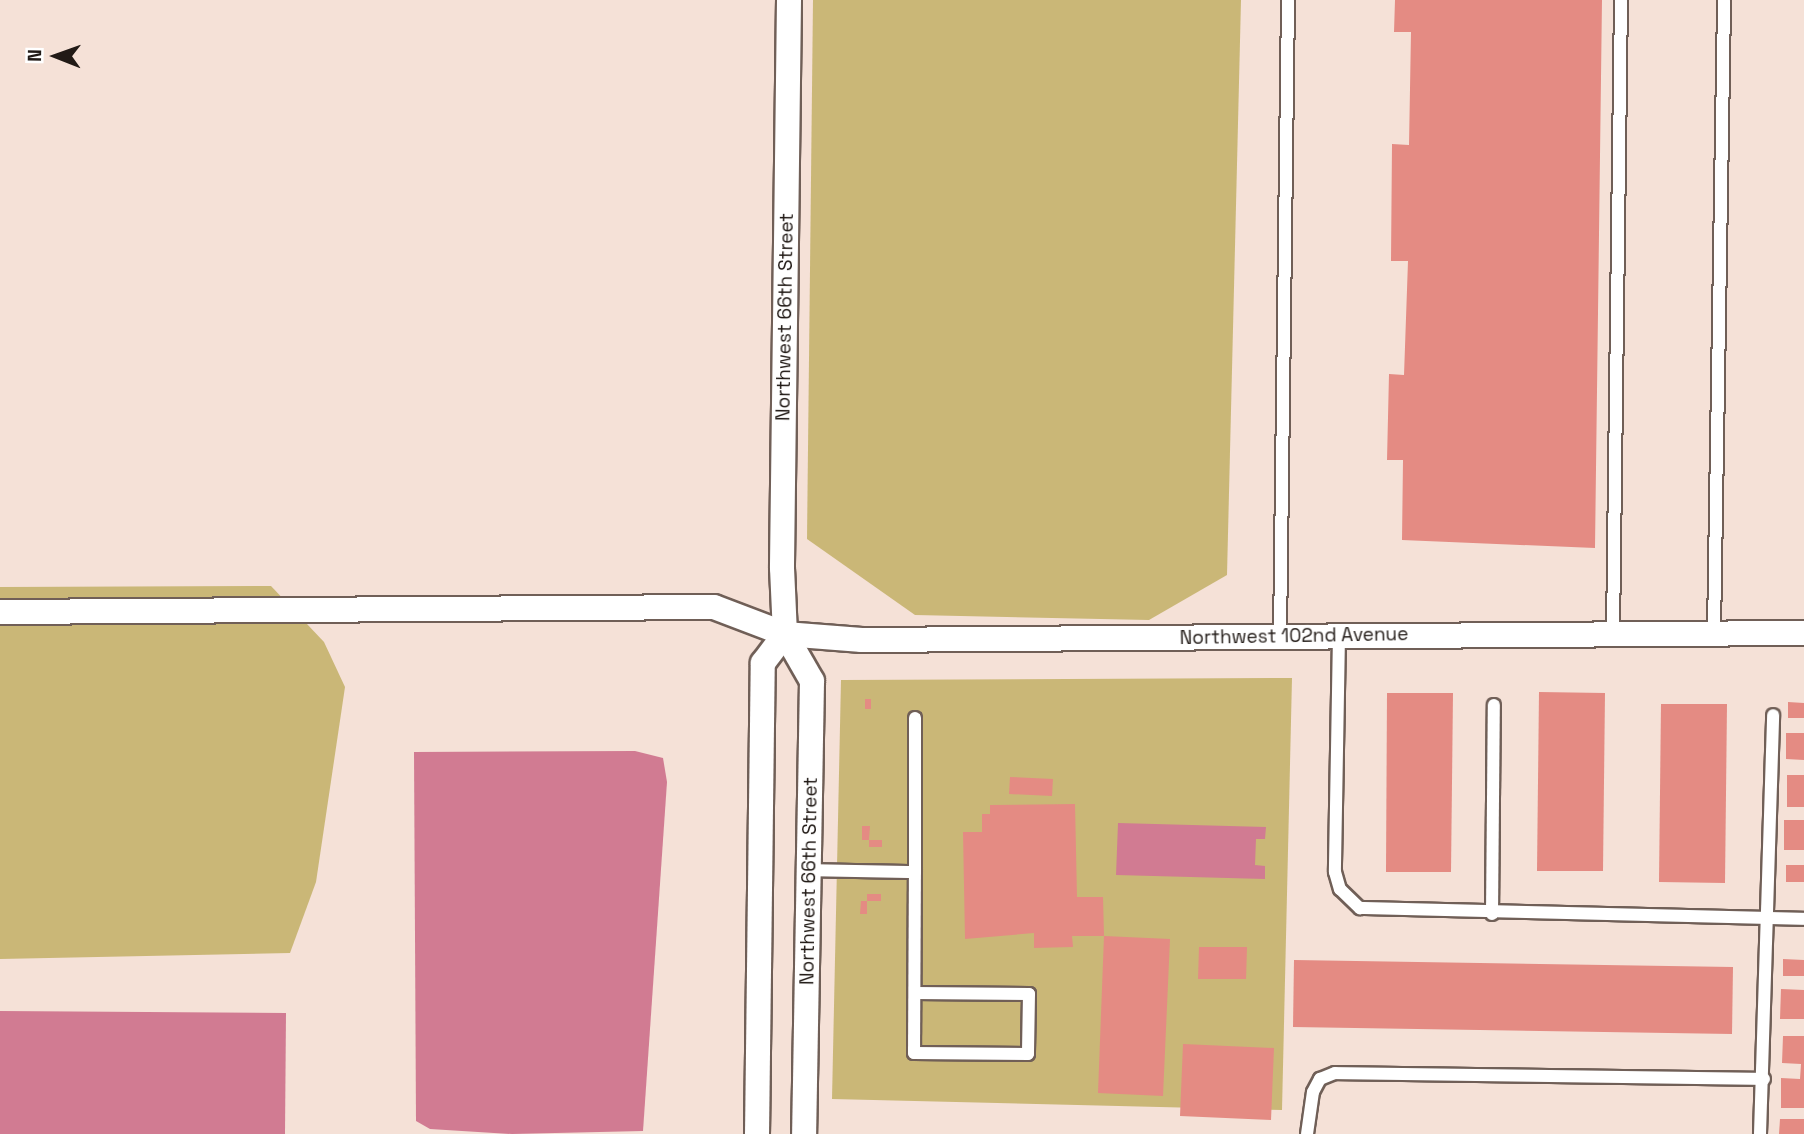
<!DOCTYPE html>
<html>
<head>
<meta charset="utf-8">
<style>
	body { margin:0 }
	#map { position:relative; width:1804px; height:1134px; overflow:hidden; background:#f5e1d7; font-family:"Space Grotesk",sans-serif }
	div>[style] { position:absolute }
	.green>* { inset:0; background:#cab777 }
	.water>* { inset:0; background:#d17b92 }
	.building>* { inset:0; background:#e48b83 }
	.roads { filter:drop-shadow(2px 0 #705f57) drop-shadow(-2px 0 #705f57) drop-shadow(0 2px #705f57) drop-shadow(0 -2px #705f57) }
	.lane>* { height:12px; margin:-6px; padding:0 6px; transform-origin:6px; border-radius:6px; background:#fff }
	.street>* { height:24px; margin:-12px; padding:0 12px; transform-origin:12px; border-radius:12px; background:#fff }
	span { translate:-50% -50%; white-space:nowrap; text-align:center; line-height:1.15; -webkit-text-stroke:5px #fff; paint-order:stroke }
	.street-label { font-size:19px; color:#211a16 }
	.north { position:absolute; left:21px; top:21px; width:70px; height:70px; -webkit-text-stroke:5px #fff; paint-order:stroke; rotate:271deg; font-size:19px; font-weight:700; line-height:28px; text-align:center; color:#211a16 }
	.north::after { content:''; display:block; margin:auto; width:24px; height:32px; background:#211a16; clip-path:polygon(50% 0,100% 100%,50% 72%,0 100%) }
</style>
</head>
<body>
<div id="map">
	<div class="green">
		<i style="clip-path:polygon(813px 0,1241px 0,1227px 575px,1149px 620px,915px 615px,807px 539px)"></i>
		<i style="clip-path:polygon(271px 586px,324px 642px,345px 687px,316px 882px,290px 953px,0 959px,0 587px)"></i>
		<i style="clip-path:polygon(1292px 678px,1282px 1110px,832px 1099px,841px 680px)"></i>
	</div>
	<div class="water">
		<i style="clip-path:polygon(635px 751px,663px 758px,667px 782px,643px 1131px,512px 1134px,430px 1129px,416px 1121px,414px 752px)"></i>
		<i style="clip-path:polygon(1118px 823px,1266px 827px,1265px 839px,1256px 839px,1255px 865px,1265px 866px,1265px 879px,1116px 875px)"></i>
		<i style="clip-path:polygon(0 1011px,286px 1013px,285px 1134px,0 1134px)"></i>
	</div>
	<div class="building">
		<i style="clip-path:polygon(1395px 0,1602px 0,1595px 548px,1402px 540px,1403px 460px,1387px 460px,1389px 374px,1404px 375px,1408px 261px,1391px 261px,1392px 144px,1409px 145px,1411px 32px,1394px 32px)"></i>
		<i style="clip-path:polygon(1539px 692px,1605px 693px,1603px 871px,1537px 871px)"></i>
		<i style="clip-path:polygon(1387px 693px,1453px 693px,1451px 872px,1386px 872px)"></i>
		<i style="clip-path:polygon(865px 699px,871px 699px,871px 709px,865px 709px)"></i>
		<i style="clip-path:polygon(1788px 702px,1804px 703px,1804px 718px,1788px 718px)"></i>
		<i style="clip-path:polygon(1661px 704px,1727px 704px,1725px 883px,1659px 882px)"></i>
		<i style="clip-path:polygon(1786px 733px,1804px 733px,1804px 760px,1786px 759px)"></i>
		<i style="clip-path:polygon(1787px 775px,1804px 775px,1804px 807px,1787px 807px)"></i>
		<i style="clip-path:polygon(1010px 777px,1053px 779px,1052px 796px,1009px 794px)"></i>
		<i style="clip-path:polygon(1075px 804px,1077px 897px,1103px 897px,1104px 936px,1072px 936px,1073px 947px,1034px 948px,1034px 933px,965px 939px,963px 832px,982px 832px,982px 814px,990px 814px,990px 805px)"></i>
		<i style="clip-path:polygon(1784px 820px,1804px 820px,1804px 850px,1784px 850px)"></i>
		<i style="clip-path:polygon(862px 826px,870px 826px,869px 840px,862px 840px)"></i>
		<i style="clip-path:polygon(869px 840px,882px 840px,882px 847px,869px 847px)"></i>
		<i style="clip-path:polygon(1786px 865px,1804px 865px,1804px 882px,1786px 882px)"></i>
		<i style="clip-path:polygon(867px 894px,881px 894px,881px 901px,867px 901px)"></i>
		<i style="clip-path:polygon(861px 901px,867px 901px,867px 914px,860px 914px)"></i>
		<i style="clip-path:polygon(1104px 936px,1170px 939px,1163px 1096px,1098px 1093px)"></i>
		<i style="clip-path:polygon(1199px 947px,1247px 947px,1246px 979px,1198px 979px)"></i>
		<i style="clip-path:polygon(1783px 959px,1804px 960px,1804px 976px,1783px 976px)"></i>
		<i style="clip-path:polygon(1294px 960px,1733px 967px,1732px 1034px,1293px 1027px)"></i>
		<i style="clip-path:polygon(1781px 989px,1804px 990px,1804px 1019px,1780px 1019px)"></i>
		<i style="clip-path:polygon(1783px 1036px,1804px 1036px,1804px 1108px,1781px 1108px,1781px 1078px,1800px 1079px,1801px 1064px,1782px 1063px)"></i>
		<i style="clip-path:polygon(1183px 1044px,1274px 1048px,1271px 1120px,1180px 1116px)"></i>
		<i style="clip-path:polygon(1780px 1119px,1804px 1119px,1804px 1134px,1779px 1134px)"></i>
	</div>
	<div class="roads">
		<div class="lane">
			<i style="left:1613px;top:633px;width:633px;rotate:-89.28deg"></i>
			<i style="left:1714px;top:633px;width:633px;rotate:-89.09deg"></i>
			<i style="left:1339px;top:635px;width:237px;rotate:91deg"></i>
			<i style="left:1335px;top:872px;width:18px;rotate:74deg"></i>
			<i style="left:1340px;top:889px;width:28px;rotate:44deg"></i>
			<i style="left:1360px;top:908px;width:444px;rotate:1.4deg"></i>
			<i style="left:1280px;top:636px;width:636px;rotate:-89.28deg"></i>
			<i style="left:809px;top:870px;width:106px;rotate:1.1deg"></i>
			<i style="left:915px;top:872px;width:154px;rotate:-90deg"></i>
			<i style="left:1492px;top:914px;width:209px;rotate:-89.5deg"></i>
			<i style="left:915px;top:993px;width:114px;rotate:0.5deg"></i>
			<i style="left:1029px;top:994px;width:60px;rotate:91deg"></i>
			<i style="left:1028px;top:1054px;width:114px;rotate:-179.5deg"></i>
			<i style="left:914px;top:1053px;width:181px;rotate:-89.7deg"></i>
			<i style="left:1307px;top:1134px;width:42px;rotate:-81.9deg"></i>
			<i style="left:1313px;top:1092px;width:15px;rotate:-62deg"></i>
			<i style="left:1320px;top:1079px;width:16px;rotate:-22deg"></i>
			<i style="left:1335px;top:1073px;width:429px;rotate:0.8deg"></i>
			<i style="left:1760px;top:1134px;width:419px;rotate:-88.2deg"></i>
		</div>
		<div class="street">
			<i style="left:789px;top:0;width:568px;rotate:90.71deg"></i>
			<i style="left:782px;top:568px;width:66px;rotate:87.4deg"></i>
			<i style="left:785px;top:634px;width:54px;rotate:60.1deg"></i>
			<i style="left:812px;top:681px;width:453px;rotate:91deg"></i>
			<i style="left:0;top:612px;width:714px;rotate:-0.4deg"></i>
			<i style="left:714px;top:607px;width:76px;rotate:20.8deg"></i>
			<i style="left:785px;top:634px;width:77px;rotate:4.5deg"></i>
			<i style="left:862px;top:640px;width:942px;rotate:-0.43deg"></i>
			<i style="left:757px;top:1134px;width:471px;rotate:-89.3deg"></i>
			<i style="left:763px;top:663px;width:36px;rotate:-53deg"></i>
		</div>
	</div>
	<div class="street-label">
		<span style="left:785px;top:317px;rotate:-89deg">Northwest 66th Street</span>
		<span style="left:1294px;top:636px;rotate:-1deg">Northwest 102nd Avenue</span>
		<span style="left:809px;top:881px;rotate:-89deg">Northwest 66th Street</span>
	</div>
	<div class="north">N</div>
</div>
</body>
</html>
